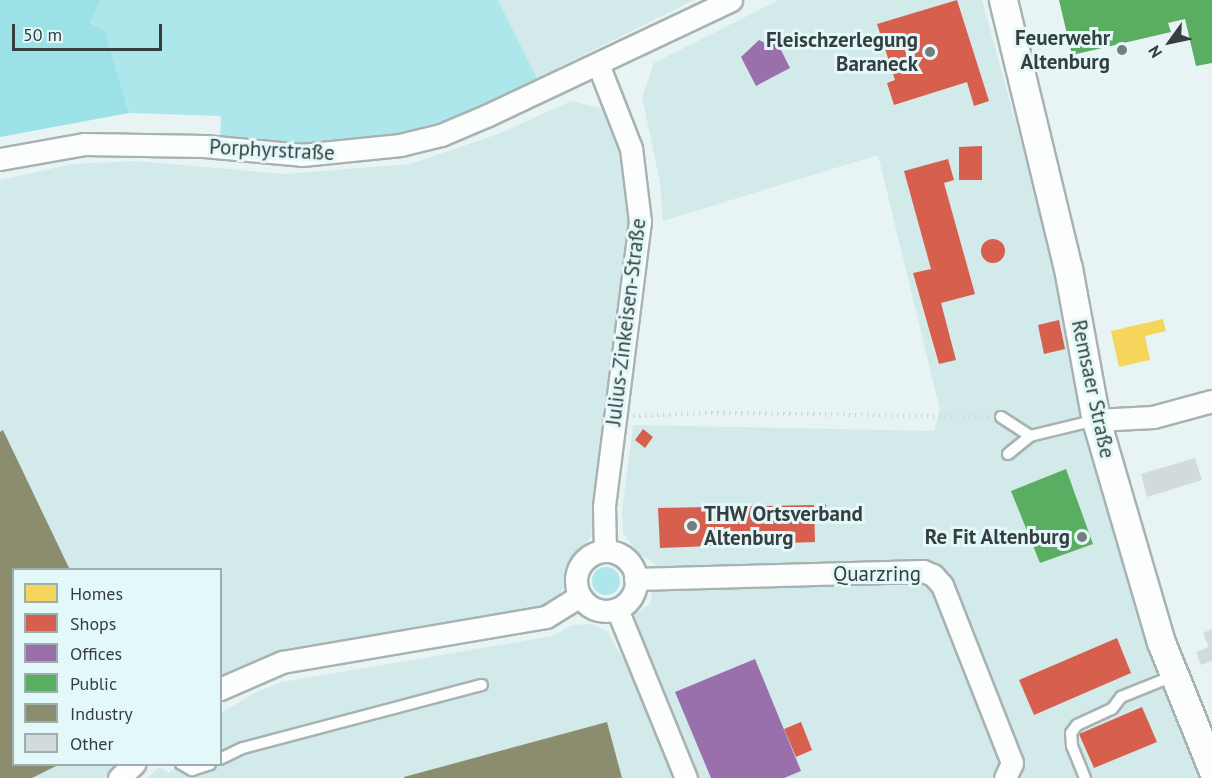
<!DOCTYPE html>
<html>
<head>
<meta charset="utf-8">
<style>
	body { margin:0 }
	#map { position:relative; width:1212px; height:778px; overflow:hidden; background:#e8f4f4; font-family:"PT Sans",sans-serif }
	div>[style] { position:absolute }
	.built>* { inset:0; background:#d3eaea }
	.green>* { inset:0; background:#ade7eb }
	.round { border-radius:50% }
	.forest>* { inset:0; background:#9ce1e5 }
	.homes>* { inset:0; background:#f6d55c }
	.shops>* { inset:0; background:#d6604d }
	.offices>* { inset:0; background:#9970ab }
	.public>* { inset:0; background:#5aae61 }
	.industry>* { inset:0; background:#8c8c6e }
	.building>* { inset:0; background:#d1dbdb }
	.path>* { height:4px; margin-top:-2px; transform-origin:0; background:repeating-linear-gradient(90deg,#cfd4d4 0 1.5px,transparent 0 6px) }
	.roads { filter:drop-shadow(2px 0 #a9b2b2) drop-shadow(-2px 0 #a9b2b2) drop-shadow(0 2px #a9b2b2) drop-shadow(0 -2px #a9b2b2) }
	.service>* { height:10px; margin:-5px; padding:0 5px; transform-origin:5px; border-radius:5px; background:#fcfdfd }
	.minor>* { height:21px; margin:-10.5px; padding:0 10.5px; transform-origin:10.5px; border-radius:10.5px; background:#fcfdfd }
	.minor>.ring { margin:-10.5px; padding:0; box-sizing:content-box; background:none; border:21px solid #fcfdfd; border-radius:50% }
	.tertiary>* { height:27px; margin:-13.5px; padding:0 13.5px; transform-origin:13.5px; border-radius:13.5px; background:#fcfdfd }
	.dots>* { width:16px; height:16px; translate:-50% -50%; box-sizing:border-box; border:3px solid #e3f8f9; border-radius:50% }
	span { translate:-50% -50%; white-space:nowrap; text-align:center; line-height:1.15; -webkit-text-stroke:6px #e3f8f9; paint-order:stroke }
	.poi-label { font-size:21px; color:#363e3f; font-weight:700 }
	.right { translate:-100% -50%; text-align:right }
	.left { translate:0 -50%; text-align:left }
	.street-label { font-size:21px; color:#363e3f }
	.legend { position:absolute; left:12px; top:568px; width:210px; height:198px; box-sizing:border-box; background:#e3f8f9; border:2px solid #9eaeaf; margin:0; padding:8px 10px; list-style:none; font-size:18px; color:#363e3f }
	.legend li { display:flex; align-items:center; gap:12px; height:30px }
	.legend b { width:30px; border:2px solid #9eaeaf }
	.north { position:absolute; left:1140px; top:12px; width:60px; height:60px; -webkit-text-stroke:4px #e3f8f9; paint-order:stroke; rotate:237deg; font-size:16px; font-weight:700; line-height:24px; text-align:center; color:#363e3f }
	.north::after { content:''; display:block; margin:auto; width:21px; height:27px; background:#363e3f; clip-path:polygon(50% 0,100% 100%,50% 72%,0 100%) }
	.scale { position:absolute; left:12px; top:24px; width:150px; height:27px; box-sizing:border-box; border:3px solid #363e3f; border-top:0; padding-left:8px; font-size:18px; line-height:21px; white-space:nowrap; color:#363e3f; -webkit-text-stroke:4px #e3f8f9; paint-order:stroke }
</style>
</head>
<body>
<div id="map">
	<div class="built">
		<i style="clip-path:polygon(498px 0,694px 0,537px 78px)"></i>
		<i style="clip-path:polygon(779px 0,982px 0,1051px 252px,1085px 438px,1159px 680px,1199px 778px,147px 778px,160px 767px,169px 773px,177px 765px,220px 764px,221px 713px,256px 692px,282px 682px,552px 636px,573px 625px,594px 624px,608px 632px,624px 661px,612px 629px,650px 604px,656px 565px,637px 552px,623px 534px,622px 510px,633px 425px,934px 431px,940px 410px,878px 155px,663px 221px,660px 182px,642px 97px,654px 63px)"></i>
		<i style="clip-path:polygon(571px 101px,604px 109px,620px 152px,629px 220px,591px 536px,571px 565px,566px 584px,555px 600px,541px 607px,279px 652px,221px 678px,220px 570px,14px 570px,14px 764px,120px 765px,104px 778px,0 778px,0 180px,72px 164px,136px 161px,285px 174px,410px 164px,498px 134px)"></i>
	</div>
	<div class="green">
		<i style="clip-path:polygon(101px 0,498px 0,537px 78px,463px 115px,399px 134px,296px 145px,220px 139px,221px 116px,129px 113px,105px 31px,90px 23px)"></i>
		<i class="round" style="left:592px;top:567px;width:28px;height:28px"></i>
	</div>
	<div class="forest">
		<i style="clip-path:polygon(0 0,101px 0,90px 23px,105px 31px,129px 113px,0 137px)"></i>
	</div>
	<div class="homes">
		<i style="clip-path:polygon(1163px 319px,1166px 331px,1145px 336px,1150px 360px,1119px 367px,1111px 331px)"></i>
	</div>
	<div class="shops">
		<i style="clip-path:polygon(957px 0,989px 101px,974px 106px,967px 82px,894px 105px,887px 83px,895px 80px,877px 24px)"></i>
		<i style="clip-path:polygon(982px 146px,982px 180px,959px 180px,959px 147px)"></i>
		<i style="clip-path:polygon(948px 159px,954px 180px,944px 183px,975px 294px,941px 303px,956px 360px,939px 364px,913px 273px,931px 269px,904px 171px)"></i>
		<i class="round" style="left:981px;top:239px;width:24px;height:24px"></i>
		<i style="clip-path:polygon(1059px 320px,1065px 349px,1044px 354px,1038px 325px)"></i>
		<i style="clip-path:polygon(643px 429px,653px 437px,645px 448px,635px 440px)"></i>
		<i style="clip-path:polygon(817px 504px,826px 504px,827px 523px,817px 523px)"></i>
		<i style="clip-path:polygon(814px 505px,815px 542px,660px 548px,658px 508px)"></i>
		<i style="clip-path:polygon(1117px 638px,1131px 673px,1034px 715px,1019px 680px)"></i>
		<i style="clip-path:polygon(1142px 707px,1157px 742px,1094px 768px,1079px 734px)"></i>
		<i style="clip-path:polygon(801px 722px,812px 750px,796px 757px,784px 729px)"></i>
	</div>
	<div class="offices">
		<i style="clip-path:polygon(759px 40px,767px 44px,776px 40px,790px 68px,756px 86px,741px 57px)"></i>
		<i style="clip-path:polygon(755px 659px,801px 771px,784px 778px,711px 778px,675px 692px)"></i>
	</div>
	<div class="public">
		<i style="clip-path:polygon(1059px 0,1212px 0,1212px 63px,1196px 66px,1185px 19px,1168px 23px,1171px 32px,1072px 55px)"></i>
		<i style="clip-path:polygon(1066px 469px,1093px 544px,1040px 563px,1011px 491px)"></i>
	</div>
	<div class="industry">
		<i style="clip-path:polygon(3px 430px,70px 570px,14px 570px,14px 764px,60px 764px,32px 778px,0 778px,0 432px)"></i>
		<i style="clip-path:polygon(607px 722px,622px 778px,404px 778px,404px 777px)"></i>
	</div>
	<div class="building">
		<i style="clip-path:polygon(1195px 458px,1202px 480px,1147px 497px,1141px 474px)"></i>
		<i style="clip-path:polygon(1212px 629px,1212px 661px,1201px 665px,1196px 652px,1209px 647px,1203px 633px)"></i>
	</div>
	<div class="path">
		<i style="left:633px;top:416px;width:72px;rotate:-2.4deg"></i>
		<i style="left:705px;top:413px;width:284px;rotate:0.8deg"></i>
	</div>
	<div class="roads">
		<div class="service">
			<i style="left:1001px;top:417px;width:35px;rotate:33deg"></i>
			<i style="left:1008px;top:454px;width:28px;rotate:-39deg"></i>
			<i style="left:1030px;top:436px;width:68px;rotate:-13.6deg"></i>
			<i style="left:220px;top:759px;width:25px;rotate:-26deg"></i>
			<i style="left:243px;top:748px;width:247px;rotate:-14.8deg"></i>
			<i style="left:181px;top:764px;width:13px;rotate:29deg"></i>
			<i style="left:192px;top:770px;width:19px;rotate:-18deg"></i>
			<i style="left:1085px;top:778px;width:35px;rotate:-112deg"></i>
			<i style="left:1072px;top:746px;width:13px;rotate:-94deg"></i>
			<i style="left:1071px;top:733px;width:10px;rotate:-53deg"></i>
			<i style="left:1077px;top:725px;width:38px;rotate:-25deg"></i>
			<i style="left:1112px;top:709px;width:15px;rotate:-53deg"></i>
			<i style="left:1121px;top:697px;width:56px;rotate:-22deg"></i>
		</div>
		<div class="minor">
			<i style="left:598px;top:64px;width:90px;rotate:68.6deg"></i>
			<i style="left:631px;top:148px;width:74px;rotate:83deg"></i>
			<i style="left:640px;top:221px;width:288px;rotate:97.2deg"></i>
			<i style="left:604px;top:507px;width:44px;rotate:88.7deg"></i>
			<i style="left:0;top:159px;width:85px;rotate:-10.1deg"></i>
			<i style="left:84px;top:144px;width:120px;rotate:1deg"></i>
			<i style="left:204px;top:146px;width:98px;rotate:5.2deg"></i>
			<i style="left:302px;top:155px;width:99px;rotate:-5.8deg"></i>
			<i style="left:400px;top:145px;width:42px;rotate:-13.7deg"></i>
			<i style="left:441px;top:135px;width:49px;rotate:-22.9deg"></i>
			<i style="left:486px;top:116px;width:271px;rotate:-25.3deg"></i>
			<i style="left:1096px;top:420px;width:57px;rotate:-3deg"></i>
			<i style="left:1153px;top:417px;width:61px;rotate:-15.2deg"></i>
			<i class="ring" style="left:576px;top:551px;width:39px;height:39px"></i>
			<i style="left:635px;top:579px;width:288px;rotate:-1.6deg"></i>
			<i style="left:923px;top:571px;width:11px;rotate:22deg"></i>
			<i style="left:933px;top:575px;width:13px;rotate:48deg"></i>
			<i style="left:942px;top:585px;width:191px;rotate:68.5deg"></i>
			<i style="left:1012px;top:763px;width:17px;rotate:115deg"></i>
			<i style="left:617px;top:609px;width:183px;rotate:67.8deg"></i>
			<i style="left:220px;top:689px;width:68px;rotate:-23.5deg"></i>
			<i style="left:282px;top:662px;width:268px;rotate:-9.7deg"></i>
			<i style="left:546px;top:617px;width:40px;rotate:-32deg"></i>
			<i style="left:119px;top:778px;width:21px;rotate:-43deg"></i>
		</div>
		<div class="tertiary">
			<i style="left:1003px;top:0;width:276px;rotate:76.4deg"></i>
			<i style="left:1068px;top:268px;width:155px;rotate:79.6deg"></i>
			<i style="left:1096px;top:420px;width:231px;rotate:73.7deg"></i>
			<i style="left:1161px;top:642px;width:137px;rotate:68.1deg"></i>
		</div>
	</div>
	<div class="dots">
		<i style="left:1122px;top:50px;background:#747e7e"></i>
		<i style="left:930px;top:52px;background:#747e7e"></i>
		<i style="left:692px;top:526px;background:#747e7e"></i>
		<i style="left:1082px;top:537px;background:#747e7e"></i>
	</div>
	<div class="poi-label">
		<span class="right" style="left:1110px;top:50px">Feuerwehr<br>Altenburg</span>
		<span class="right" style="left:918px;top:52px">Fleischzerlegung<br>Baraneck</span>
		<span class="left" style="left:704px;top:526px">THW Ortsverband<br>Altenburg</span>
		<span class="right" style="left:1070px;top:537px">Re Fit Altenburg</span>
	</div>
	<div class="street-label">
		<span style="left:272px;top:150px;rotate:3deg">Porphyrstraße</span>
		<span style="left:626px;top:322px;rotate:-83deg">Julius-Zinkeisen-Straße</span>
		<span style="left:1093px;top:389px;rotate:78deg">Remsaer Straße</span>
		<span style="left:877px;top:574px">Quarzring</span>
	</div>
	<ul class="legend">
	<li><b style="height:16px;background:#f6d55c"></b>Homes</li>
	<li><b style="height:16px;background:#d6604d"></b>Shops</li>
	<li><b style="height:16px;background:#9970ab"></b>Offices</li>
	<li><b style="height:16px;background:#5aae61"></b>Public</li>
	<li><b style="height:16px;background:#8c8c6e"></b>Industry</li>
	<li><b style="height:16px;background:#d1dbdb"></b>Other</li>
	</ul>
	<div class="north">N</div>
	<div class="scale">50 m</div>
</div>
</body>
</html>
